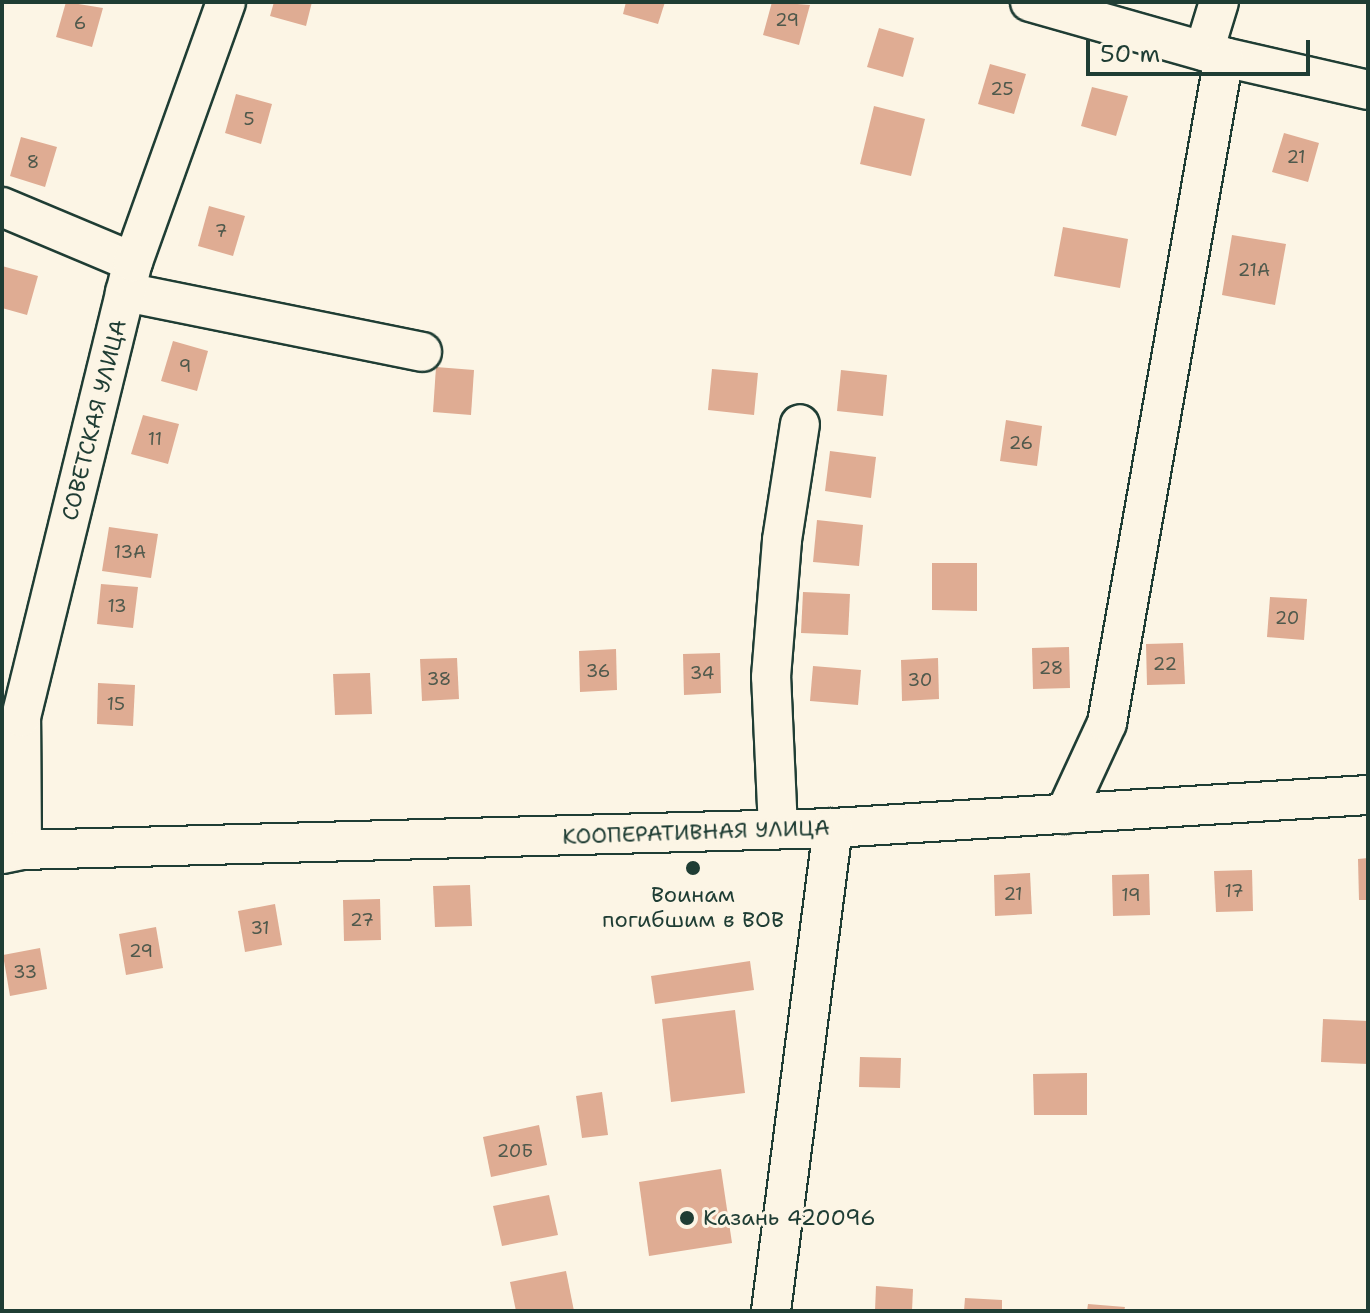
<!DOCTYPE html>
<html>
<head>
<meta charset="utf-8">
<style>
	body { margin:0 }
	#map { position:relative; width:1370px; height:1313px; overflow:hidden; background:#fcf5e5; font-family:"Shantell Sans",sans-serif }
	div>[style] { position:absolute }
	.building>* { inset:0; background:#dfac93 }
	.roads { filter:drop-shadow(2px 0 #1f3d34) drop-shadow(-2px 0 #1f3d34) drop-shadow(0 2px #1f3d34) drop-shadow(0 -2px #1f3d34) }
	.minor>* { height:38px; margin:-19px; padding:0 19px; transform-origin:19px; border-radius:19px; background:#fcf5e5 }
	.dots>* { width:22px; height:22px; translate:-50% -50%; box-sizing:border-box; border:4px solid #fcf5e5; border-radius:50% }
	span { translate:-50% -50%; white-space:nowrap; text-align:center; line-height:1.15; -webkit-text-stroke:6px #fcf5e5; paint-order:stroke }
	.number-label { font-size:18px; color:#4f594c }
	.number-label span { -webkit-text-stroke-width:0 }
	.street-label { font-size:22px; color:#1f3d34 }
	.poi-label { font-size:22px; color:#1f3d34 }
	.left { translate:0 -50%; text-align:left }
	.frame { position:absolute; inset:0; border:4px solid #1f3d34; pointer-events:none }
	.scale { position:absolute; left:1086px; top:40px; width:224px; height:36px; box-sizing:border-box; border:4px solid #1f3d34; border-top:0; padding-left:10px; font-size:24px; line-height:28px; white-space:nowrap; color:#1f3d34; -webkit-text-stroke:6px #fcf5e5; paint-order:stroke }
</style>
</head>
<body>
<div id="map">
	<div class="building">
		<i style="clip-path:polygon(66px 2px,103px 8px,92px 47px,56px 37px)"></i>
		<i style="clip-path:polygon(274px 2px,312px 2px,306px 26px,270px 16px)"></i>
		<i style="clip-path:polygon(626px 2px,665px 2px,658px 24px,623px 14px)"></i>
		<i style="clip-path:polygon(772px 2px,810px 5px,799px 45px,763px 35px)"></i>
		<i style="clip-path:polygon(879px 28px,914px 38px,903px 77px,867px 67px)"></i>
		<i style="clip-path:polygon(990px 64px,1026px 74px,1014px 114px,978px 104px)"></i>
		<i style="clip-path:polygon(1092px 87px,1128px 96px,1116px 136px,1081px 126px)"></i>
		<i style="clip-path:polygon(236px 94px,272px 104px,261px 144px,225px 133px)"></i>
		<i style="clip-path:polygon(874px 106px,925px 119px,911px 176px,860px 164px)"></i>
		<i style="clip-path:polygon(1284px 133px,1319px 143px,1308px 182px,1272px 172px)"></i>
		<i style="clip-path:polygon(21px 137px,57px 147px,45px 187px,10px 176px)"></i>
		<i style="clip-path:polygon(209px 206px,245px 216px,233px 256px,198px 246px)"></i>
		<i style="clip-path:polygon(1063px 227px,1128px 239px,1120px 288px,1054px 276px)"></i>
		<i style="clip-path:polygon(1232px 235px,1286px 244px,1275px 305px,1222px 295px)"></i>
		<i style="clip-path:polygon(2px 266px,38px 276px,27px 315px,2px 308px)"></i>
		<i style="clip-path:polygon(173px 341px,208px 351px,197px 391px,161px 381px)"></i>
		<i style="clip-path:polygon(436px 367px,474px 370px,471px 415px,433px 412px)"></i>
		<i style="clip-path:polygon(712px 369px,758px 373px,754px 415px,708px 410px)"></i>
		<i style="clip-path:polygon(841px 370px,887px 375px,883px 416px,837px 411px)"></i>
		<i style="clip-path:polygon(143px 415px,179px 424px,168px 464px,131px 454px)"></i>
		<i style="clip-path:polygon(1006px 420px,1042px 426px,1037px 466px,1000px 461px)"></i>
		<i style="clip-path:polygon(830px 451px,876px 457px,871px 498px,825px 491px)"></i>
		<i style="clip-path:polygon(817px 520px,863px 525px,859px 566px,813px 562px)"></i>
		<i style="clip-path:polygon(109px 527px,158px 534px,151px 578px,102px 571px)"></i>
		<i style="clip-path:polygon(932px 563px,977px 563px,977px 611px,932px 610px)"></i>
		<i style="clip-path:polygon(101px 584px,138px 587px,133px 628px,97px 624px)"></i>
		<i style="clip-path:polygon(803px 592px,850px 594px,848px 635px,801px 633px)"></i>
		<i style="clip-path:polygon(1270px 597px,1307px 599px,1304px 640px,1267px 637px)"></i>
		<i style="clip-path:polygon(1183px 643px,1185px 684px,1147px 685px,1146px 644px)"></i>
		<i style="clip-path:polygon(1069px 647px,1070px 688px,1033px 689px,1032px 648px)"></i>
		<i style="clip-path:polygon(616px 649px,617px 690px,580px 692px,579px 651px)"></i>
		<i style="clip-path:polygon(720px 653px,721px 693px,684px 695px,683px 654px)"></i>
		<i style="clip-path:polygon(457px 658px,459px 699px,422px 701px,420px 659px)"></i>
		<i style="clip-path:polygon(938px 658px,939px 699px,902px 701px,901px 660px)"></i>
		<i style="clip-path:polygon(813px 666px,861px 670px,858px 705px,810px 701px)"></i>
		<i style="clip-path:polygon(370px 673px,372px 714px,335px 715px,333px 674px)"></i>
		<i style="clip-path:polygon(98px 683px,135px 685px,133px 726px,97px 724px)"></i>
		<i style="clip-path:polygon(1368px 858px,1368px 900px,1359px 900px,1358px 859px)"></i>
		<i style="clip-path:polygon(1252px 870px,1253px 911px,1216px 912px,1214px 871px)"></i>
		<i style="clip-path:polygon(1030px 873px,1032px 914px,995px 916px,994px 875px)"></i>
		<i style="clip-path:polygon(1149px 874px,1150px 915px,1113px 916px,1112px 875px)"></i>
		<i style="clip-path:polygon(470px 885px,472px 926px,435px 927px,433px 886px)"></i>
		<i style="clip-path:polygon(380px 899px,381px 940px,344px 941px,343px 900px)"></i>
		<i style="clip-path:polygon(275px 904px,282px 945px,245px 952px,238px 911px)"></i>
		<i style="clip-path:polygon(156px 927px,163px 968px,126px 975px,119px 934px)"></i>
		<i style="clip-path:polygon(40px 948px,47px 989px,10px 996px,3px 955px)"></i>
		<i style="clip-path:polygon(750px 961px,754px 990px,655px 1004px,651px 976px)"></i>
		<i style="clip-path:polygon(735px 1010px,745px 1093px,671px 1102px,662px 1019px)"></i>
		<i style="clip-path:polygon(1323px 1019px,1368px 1021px,1368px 1064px,1321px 1062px)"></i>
		<i style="clip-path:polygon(860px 1057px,901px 1058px,900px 1088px,859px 1087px)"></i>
		<i style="clip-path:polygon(1087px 1073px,1087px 1115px,1034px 1115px,1033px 1074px)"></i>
		<i style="clip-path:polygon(602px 1092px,608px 1135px,582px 1138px,576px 1096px)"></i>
		<i style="clip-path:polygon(539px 1125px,547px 1165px,491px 1177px,483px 1137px)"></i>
		<i style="clip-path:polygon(721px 1169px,732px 1243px,649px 1256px,639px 1182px)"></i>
		<i style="clip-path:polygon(549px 1195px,558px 1235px,502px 1246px,493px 1206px)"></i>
		<i style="clip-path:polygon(566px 1271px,574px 1311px,516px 1311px,510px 1282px)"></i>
		<i style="clip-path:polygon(876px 1286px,913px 1289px,912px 1311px,875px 1311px)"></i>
		<i style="clip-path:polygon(965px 1298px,1002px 1300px,1002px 1311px,964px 1311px)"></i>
		<i style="clip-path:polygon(1088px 1304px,1125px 1307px,1124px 1311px,1087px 1311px)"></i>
	</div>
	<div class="roads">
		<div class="minor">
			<i style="left:1030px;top:2px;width:202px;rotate:15.8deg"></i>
			<i style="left:1224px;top:57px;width:148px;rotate:12.9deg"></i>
			<i style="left:1204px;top:51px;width:51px;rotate:-73deg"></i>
			<i style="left:2px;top:207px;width:142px;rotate:22.8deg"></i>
			<i style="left:125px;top:292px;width:303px;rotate:11.4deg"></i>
			<i style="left:1065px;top:814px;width:100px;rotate:-65.2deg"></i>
			<i style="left:1107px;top:723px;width:676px;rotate:-80.04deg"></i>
			<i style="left:778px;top:829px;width:152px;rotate:-92.6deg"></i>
			<i style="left:771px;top:677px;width:137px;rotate:-85.4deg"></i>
			<i style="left:782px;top:540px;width:117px;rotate:-81.2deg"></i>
			<i style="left:22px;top:850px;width:133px;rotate:-90.4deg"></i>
			<i style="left:21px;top:717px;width:469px;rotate:-76.2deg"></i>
			<i style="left:133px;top:262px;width:276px;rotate:-70.3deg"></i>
			<i style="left:2px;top:854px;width:20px;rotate:-11deg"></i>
			<i style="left:22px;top:850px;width:811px;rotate:-1.55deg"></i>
			<i style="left:833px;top:828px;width:536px;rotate:-3.53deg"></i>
			<i style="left:771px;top:1311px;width:487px;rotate:-82.7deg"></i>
		</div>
	</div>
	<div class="dots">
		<i style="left:693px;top:868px;background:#1f3d34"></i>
		<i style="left:687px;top:1218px;background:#1f3d34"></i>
	</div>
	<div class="number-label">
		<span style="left:787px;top:20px">29</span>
		<span style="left:80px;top:23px">6</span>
		<span style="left:1002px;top:89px">25</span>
		<span style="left:249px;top:119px">5</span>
		<span style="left:1296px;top:157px">21</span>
		<span style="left:33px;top:162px">8</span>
		<span style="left:221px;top:231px">7</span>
		<span style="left:1254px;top:270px">21А</span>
		<span style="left:185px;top:366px">9</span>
		<span style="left:155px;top:439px">11</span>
		<span style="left:1021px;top:443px">26</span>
		<span style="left:130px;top:552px">13А</span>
		<span style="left:117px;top:606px">13</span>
		<span style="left:1287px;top:618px">20</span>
		<span style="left:1165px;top:664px">22</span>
		<span style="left:1051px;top:668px">28</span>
		<span style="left:598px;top:671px">36</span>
		<span style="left:702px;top:673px">34</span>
		<span style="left:439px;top:679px">38</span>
		<span style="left:920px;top:680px">30</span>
		<span style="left:116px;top:704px">15</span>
		<span style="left:1234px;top:891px">17</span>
		<span style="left:1013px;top:894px">21</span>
		<span style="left:1131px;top:895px">19</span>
		<span style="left:362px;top:920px">27</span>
		<span style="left:260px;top:928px">31</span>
		<span style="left:141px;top:951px">29</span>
		<span style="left:25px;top:972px">33</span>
		<span style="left:515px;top:1151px">20Б</span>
	</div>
	<div class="street-label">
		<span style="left:94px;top:420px;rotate:-76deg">СОВЕТСКАЯ УЛИЦА</span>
		<span style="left:696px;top:832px;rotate:-2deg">КООПЕРАТИВНАЯ УЛИЦА</span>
	</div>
	<div class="poi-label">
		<span style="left:693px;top:907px">Воинам<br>погибшим в ВОВ</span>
		<span class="left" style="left:703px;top:1218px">Казань 420096</span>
	</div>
	<div class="frame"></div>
	<div class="scale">50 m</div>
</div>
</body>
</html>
